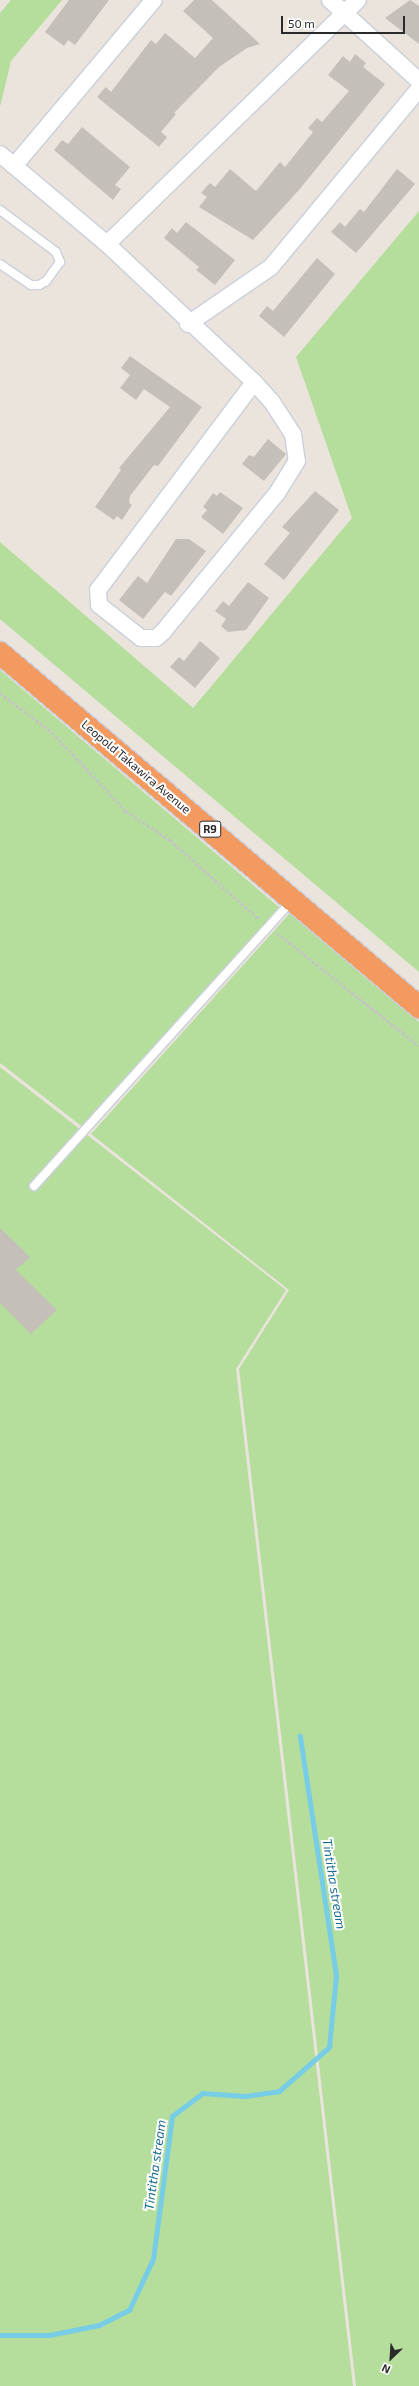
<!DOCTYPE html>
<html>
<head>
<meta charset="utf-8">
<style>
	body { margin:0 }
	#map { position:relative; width:419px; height:2386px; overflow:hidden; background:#ebe4dd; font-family:"Exo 2",sans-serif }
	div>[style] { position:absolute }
	.green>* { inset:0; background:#b5de9d }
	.stream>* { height:5px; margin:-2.5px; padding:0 2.5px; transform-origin:2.5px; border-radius:2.5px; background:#77cce6 }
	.building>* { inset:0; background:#c4bfb8 }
	.path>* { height:2.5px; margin-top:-1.25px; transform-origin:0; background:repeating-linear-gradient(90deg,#c3c3c3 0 3px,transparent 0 5px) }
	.roads { filter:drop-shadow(1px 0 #cbcfdb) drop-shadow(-1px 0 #cbcfdb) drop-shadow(0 1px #cbcfdb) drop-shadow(0 -1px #cbcfdb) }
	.lane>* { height:8px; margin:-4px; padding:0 4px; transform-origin:4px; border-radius:4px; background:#fff }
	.street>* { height:16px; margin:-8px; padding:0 8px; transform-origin:8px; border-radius:8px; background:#fff }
	.highway>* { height:22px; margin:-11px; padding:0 11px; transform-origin:11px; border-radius:11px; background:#f39a60 }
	span { translate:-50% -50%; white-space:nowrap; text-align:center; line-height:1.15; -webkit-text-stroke:4px #fff; paint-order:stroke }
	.shield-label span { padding:1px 3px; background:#fff; border:1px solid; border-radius:3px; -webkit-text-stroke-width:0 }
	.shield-label { font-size:11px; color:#2a2a2a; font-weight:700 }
	.street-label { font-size:12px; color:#2a2a2a }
	.water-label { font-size:13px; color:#176b91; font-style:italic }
	.north { position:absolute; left:371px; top:2338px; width:40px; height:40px; -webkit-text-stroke:3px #fff; paint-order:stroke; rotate:205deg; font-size:11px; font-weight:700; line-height:16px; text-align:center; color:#2a2a2a }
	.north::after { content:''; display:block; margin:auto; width:14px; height:18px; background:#2a2a2a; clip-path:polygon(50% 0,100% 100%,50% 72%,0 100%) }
	.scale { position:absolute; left:281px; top:16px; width:124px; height:18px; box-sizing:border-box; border:2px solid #2a2a2a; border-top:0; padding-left:5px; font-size:12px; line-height:14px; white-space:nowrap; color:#2a2a2a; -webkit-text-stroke:3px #fff; paint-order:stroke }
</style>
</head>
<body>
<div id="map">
	<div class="green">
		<i style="clip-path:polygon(11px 0,62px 0,11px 61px,0 107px,0 13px)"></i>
		<i style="clip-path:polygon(419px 211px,419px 972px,0 619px,0 542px,193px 708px,352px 518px,296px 357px)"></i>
		<i style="clip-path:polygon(0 670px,280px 908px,84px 1128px,0 1063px)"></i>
		<i style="clip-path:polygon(290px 913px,419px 1022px,419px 2386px,356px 2386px,239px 1369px,289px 1290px,91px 1134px)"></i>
		<i style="clip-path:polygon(0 1067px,286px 1290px,236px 1369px,353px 2386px,0 2386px)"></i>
	</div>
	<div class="stream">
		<i style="left:0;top:2335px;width:49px"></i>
		<i style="left:49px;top:2335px;width:51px;rotate:-11.3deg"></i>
		<i style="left:99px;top:2325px;width:34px;rotate:-27deg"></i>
		<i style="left:129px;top:2310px;width:56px;rotate:-64.8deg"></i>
		<i style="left:153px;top:2259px;width:144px;rotate:-82.4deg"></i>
		<i style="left:172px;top:2116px;width:38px;rotate:-37deg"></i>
		<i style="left:202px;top:2093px;width:43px;rotate:4deg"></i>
		<i style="left:245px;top:2096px;width:34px;rotate:-8deg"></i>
		<i style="left:279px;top:2091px;width:67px;rotate:-41.3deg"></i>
		<i style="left:329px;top:2047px;width:72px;rotate:-84.4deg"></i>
		<i style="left:336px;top:1975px;width:242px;rotate:-98.6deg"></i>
	</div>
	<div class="building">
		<i style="clip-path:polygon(69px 0,109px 0,75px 45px,68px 40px,64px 46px,45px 32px)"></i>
		<i style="clip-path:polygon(194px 0,212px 0,260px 44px,247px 48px,219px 67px,174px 113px,176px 114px,161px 132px,167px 137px,159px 147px,97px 97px,106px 87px,111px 92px,151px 40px,156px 44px,165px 33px,195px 58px,213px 38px,183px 11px)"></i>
		<i style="clip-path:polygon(410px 0,419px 6px,419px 44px,385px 18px)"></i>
		<i style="clip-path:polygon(355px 54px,366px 63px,363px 67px,385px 84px,299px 190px,253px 240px,199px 207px,207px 197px,201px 193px,210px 183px,215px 187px,230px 169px,256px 191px,280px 162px,285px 167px,313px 132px,308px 128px,317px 118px,322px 122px,349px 91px,328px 75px,343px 56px,350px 62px)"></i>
		<i style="clip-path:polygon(82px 127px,130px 167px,115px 185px,121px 189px,113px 200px,54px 150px,62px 140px,68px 144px)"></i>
		<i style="clip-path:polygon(397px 169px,415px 184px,356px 253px,331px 232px,340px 222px,345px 227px,360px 209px,364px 212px)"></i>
		<i style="clip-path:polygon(186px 222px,235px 260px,215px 285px,196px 270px,199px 267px,164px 238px,172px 228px,177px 233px)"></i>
		<i style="clip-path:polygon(317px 258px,335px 274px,284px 337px,259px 316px,267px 306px,273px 311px)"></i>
		<i style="clip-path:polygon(130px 356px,202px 407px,158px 466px,154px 465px,130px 496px,129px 503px,132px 505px,122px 520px,117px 516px,114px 520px,95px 507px,121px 470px,119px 468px,170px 407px,144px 389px,136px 400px,120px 388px,130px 375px,121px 368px)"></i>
		<i style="clip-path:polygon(268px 439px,286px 454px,264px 481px,242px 464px,249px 455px,254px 457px)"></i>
		<i style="clip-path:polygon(315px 491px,339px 510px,284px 580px,264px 564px,290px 533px,282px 527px)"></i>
		<i style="clip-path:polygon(220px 492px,243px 508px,223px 534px,201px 517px,207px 510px,203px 507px,213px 493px,217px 496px)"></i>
		<i style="clip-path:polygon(176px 539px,189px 539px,206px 551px,171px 596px,165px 592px,143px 619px,119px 600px,138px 576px,147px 583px)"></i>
		<i style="clip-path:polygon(248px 582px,269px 598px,246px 630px,228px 632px,221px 626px,226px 619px,215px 611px,223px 601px,229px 606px)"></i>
		<i style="clip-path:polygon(200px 641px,220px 658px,195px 688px,170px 667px,179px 657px,184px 661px)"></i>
		<i style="clip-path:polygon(0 1228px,30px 1257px,16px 1270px,57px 1310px,31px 1334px,0 1303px)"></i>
	</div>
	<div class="path">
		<i style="left:0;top:693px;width:65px;rotate:36.9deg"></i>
		<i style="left:52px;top:732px;width:108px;rotate:46.9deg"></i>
		<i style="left:126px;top:811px;width:53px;rotate:33.4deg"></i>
		<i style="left:170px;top:840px;width:119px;rotate:41.6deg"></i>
		<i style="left:277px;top:933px;width:181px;rotate:38.5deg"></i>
	</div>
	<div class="roads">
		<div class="lane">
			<i style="left:0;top:210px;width:70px;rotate:36.9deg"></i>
			<i style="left:56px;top:252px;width:11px;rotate:68deg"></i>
			<i style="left:60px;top:262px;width:24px;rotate:126deg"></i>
			<i style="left:46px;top:281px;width:8px;rotate:150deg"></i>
			<i style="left:39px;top:285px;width:8px;rotate:180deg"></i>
			<i style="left:31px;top:285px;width:37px;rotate:-146deg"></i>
			<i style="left:34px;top:1186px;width:385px;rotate:-47.9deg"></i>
		</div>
		<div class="street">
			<i style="left:330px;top:0;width:120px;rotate:42.3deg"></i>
			<i style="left:0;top:154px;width:140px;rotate:40.1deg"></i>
			<i style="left:107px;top:244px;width:202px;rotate:43.2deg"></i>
			<i style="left:254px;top:382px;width:27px;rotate:48deg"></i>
			<i style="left:272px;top:402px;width:38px;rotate:57deg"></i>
			<i style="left:293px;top:434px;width:27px;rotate:82deg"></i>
			<i style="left:297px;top:461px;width:38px;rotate:122deg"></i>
			<i style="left:277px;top:493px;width:180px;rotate:129.4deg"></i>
			<i style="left:163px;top:632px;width:9px;rotate:139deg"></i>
			<i style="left:156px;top:638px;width:15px;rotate:180deg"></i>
			<i style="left:141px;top:638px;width:53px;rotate:-141.8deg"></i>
			<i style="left:99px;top:605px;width:15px;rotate:-94deg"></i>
			<i style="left:98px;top:590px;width:260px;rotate:-53.1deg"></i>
			<i style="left:14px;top:166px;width:217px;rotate:-49.9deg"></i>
			<i style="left:107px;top:244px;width:350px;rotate:-44.2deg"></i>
			<i style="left:188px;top:324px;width:101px;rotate:-34.5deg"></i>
			<i style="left:271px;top:267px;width:231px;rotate:-50.3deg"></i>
		</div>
		<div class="highway">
			<i style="left:0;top:653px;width:549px;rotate:40.19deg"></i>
		</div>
	</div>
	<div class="shield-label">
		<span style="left:210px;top:829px">R9</span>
	</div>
	<div class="street-label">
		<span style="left:136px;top:767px;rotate:40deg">Leopold Takawira Avenue</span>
	</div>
	<div class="water-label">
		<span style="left:334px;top:1884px;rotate:81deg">Tintitha stream</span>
		<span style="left:155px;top:2165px;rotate:-82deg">Tintitha stream</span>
	</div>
	<div class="north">N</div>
	<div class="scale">50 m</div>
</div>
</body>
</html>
